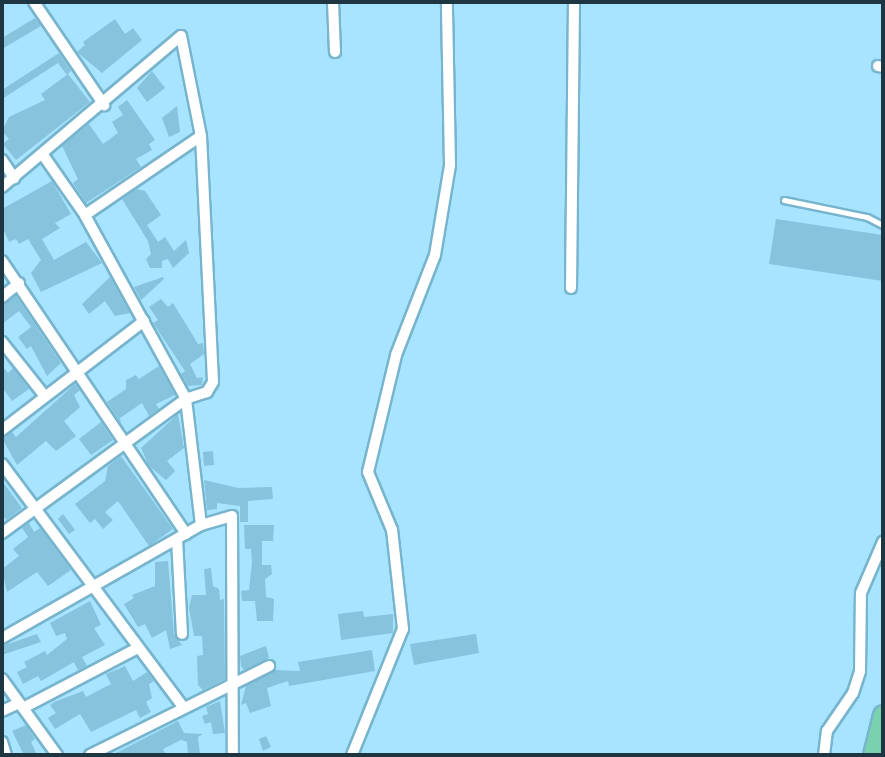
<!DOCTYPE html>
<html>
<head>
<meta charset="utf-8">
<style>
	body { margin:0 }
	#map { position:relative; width:885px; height:757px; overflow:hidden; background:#a6e4ff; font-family:"Open Sans",sans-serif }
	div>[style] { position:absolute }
	.building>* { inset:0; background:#86c3dd }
	.roads { filter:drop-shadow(2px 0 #77b4cd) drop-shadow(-2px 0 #77b4cd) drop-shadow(0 2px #77b4cd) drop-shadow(0 -2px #77b4cd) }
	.lane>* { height:5px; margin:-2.5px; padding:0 2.5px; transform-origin:2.5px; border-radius:2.5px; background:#fff }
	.street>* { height:10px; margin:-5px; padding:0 5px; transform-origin:5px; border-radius:5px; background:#fff }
	.highway>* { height:19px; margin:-9.5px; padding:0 9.5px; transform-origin:9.5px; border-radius:9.5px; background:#79d1ae }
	span { translate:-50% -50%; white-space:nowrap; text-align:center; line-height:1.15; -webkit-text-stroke:5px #f6fcfe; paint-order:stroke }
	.frame { position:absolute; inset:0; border:4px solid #1d3641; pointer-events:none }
</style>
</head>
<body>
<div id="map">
	<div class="building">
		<i style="clip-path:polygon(35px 18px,41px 26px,2px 49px,2px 38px)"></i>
		<i style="clip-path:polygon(115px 19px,125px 34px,133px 28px,142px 40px,102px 73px,77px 52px,85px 45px,83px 42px)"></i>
		<i style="clip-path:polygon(59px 53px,71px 71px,67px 75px,58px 63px,2px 99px,2px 90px)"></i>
		<i style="clip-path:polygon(152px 71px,165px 88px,147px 102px,137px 88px)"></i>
		<i style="clip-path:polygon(68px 74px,90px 102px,16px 160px,3px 144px,9px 139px,2px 131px,9px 117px,45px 100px,41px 94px)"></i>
		<i style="clip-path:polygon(127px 100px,155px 140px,149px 144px,152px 150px,136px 159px,141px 167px,86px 203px,73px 183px,78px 179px,62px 146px,89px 124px,103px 144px,118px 133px,112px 122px,123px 115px,118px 107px)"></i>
		<i style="clip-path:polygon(177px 106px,180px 132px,169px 137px,162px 118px)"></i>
		<i style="clip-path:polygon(52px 181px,71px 214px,55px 223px,60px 228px,42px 239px,54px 260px,86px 242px,102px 263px,41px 292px,31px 273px,41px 260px,28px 239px,19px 244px,16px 239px,9px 242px,2px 226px,2px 209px)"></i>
		<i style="clip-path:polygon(137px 189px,145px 191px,161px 215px,147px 225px,158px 242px,165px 237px,174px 251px,186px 240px,189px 253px,173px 268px,168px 259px,162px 261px,162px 268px,150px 268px,146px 259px,151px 254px,148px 241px,122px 199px)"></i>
		<i style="clip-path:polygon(776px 219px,883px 235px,883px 281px,769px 264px)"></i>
		<i style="clip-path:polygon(110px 277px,130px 313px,115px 316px,105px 301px,89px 314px,82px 304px)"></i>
		<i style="clip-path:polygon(163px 277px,164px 279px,141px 300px,134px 287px)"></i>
		<i style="clip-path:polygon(16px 296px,61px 363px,47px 376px,31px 346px,27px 349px,18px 337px,31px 327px,19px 311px,2px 324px,2px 305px)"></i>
		<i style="clip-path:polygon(161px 299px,168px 307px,173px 303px,198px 344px,203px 343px,204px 354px,190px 364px,197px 378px,203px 377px,202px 385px,188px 386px,181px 374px,185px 371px,153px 323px,158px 320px,149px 307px)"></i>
		<i style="clip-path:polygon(2px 365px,8px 373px,13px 368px,29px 389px,12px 401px,2px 387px)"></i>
		<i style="clip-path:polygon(159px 366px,175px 395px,156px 404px,159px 409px,149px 416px,142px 403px,120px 418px,121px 423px,107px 402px,126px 389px,126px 380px,136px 375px,139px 379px)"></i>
		<i style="clip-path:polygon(75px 384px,80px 390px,74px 395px,80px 407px,64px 421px,76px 436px,56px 451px,46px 441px,17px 465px,2px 438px,12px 432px,16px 437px)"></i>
		<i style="clip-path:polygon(178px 414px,184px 448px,167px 461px,175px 471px,166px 480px,149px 466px,141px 448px)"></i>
		<i style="clip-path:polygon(101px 422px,113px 440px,91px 455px,79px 439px)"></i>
		<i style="clip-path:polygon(213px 451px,214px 465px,204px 466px,203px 452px)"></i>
		<i style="clip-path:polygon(121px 456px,173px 529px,149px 546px,118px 501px,105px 512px,113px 520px,103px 529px,95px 519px,90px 523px,75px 504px,105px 481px,108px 466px)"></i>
		<i style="clip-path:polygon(204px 480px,238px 488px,272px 487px,273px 499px,248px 501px,248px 522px,240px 522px,240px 506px,217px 503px,217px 509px,207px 510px)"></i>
		<i style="clip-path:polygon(2px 481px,22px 508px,6px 520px,2px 514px)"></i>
		<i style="clip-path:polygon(63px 514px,75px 530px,69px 534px,58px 519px)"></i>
		<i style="clip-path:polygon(29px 523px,34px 532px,40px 528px,71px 570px,48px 586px,37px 572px,7px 592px,2px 569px,19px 556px,13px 549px,28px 537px,22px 528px)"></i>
		<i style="clip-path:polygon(244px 525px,274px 525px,273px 541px,262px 541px,262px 565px,271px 565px,272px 574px,265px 579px,266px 597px,274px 599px,273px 621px,257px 621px,255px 601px,242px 601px,241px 591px,249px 590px,252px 562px,251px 549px,245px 549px)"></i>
		<i style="clip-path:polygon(168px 561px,174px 634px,182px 645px,170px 649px,166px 630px,152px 638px,145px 624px,138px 627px,124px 604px,134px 598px,132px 595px,155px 586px,155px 562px)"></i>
		<i style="clip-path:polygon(211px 568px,213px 586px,219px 589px,220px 600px,224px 599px,225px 679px,203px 690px,198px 685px,197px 656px,203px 655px,202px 636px,194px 636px,189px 608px,192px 595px,206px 595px,204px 569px)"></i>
		<i style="clip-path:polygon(90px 601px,101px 625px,94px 628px,105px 645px,82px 657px,87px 666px,78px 670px,74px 662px,41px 681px,38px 676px,23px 684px,17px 672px,27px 667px,24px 662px,45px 651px,47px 655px,67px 639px,65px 633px,56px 636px,50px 623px)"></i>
		<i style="clip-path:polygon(363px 611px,364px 617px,393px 614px,393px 633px,341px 640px,338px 614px)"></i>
		<i style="clip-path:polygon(37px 634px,41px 642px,2px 655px,2px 646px)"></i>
		<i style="clip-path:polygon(476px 634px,479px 653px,414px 665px,410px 644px)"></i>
		<i style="clip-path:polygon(266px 646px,269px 658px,244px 670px,241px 666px,240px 656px)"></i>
		<i style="clip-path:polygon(372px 650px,375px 671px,289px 686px,288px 681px,267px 688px,271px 706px,250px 713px,246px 703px,241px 705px,246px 686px,275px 670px,300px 671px,298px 662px)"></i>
		<i style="clip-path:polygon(125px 666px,133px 681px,147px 672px,154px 681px,149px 684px,152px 698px,146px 702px,151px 712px,140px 718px,136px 710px,91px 732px,80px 714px,55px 729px,48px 718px,56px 713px,50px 705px,54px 702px,83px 691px,86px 697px,111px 684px,106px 674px)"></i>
		<i style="clip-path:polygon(220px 701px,225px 733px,213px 734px,211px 722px,205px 724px,202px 716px,208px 714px,206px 707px)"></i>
		<i style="clip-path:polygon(178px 721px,184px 733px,203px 734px,198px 737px,200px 755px,188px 755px,187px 742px,181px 740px,163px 749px,166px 755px,112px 755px)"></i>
		<i style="clip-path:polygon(26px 725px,35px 739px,31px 742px,37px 755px,24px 755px,12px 731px)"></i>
		<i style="clip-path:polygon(266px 736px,271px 747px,263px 751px,259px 739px)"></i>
	</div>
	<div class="roads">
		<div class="lane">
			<i style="left:784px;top:200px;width:85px;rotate:11.6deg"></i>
			<i style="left:867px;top:217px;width:18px;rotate:27deg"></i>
		</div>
		<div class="street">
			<i style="left:34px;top:2px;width:125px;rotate:55.8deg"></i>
			<i style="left:333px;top:2px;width:50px;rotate:87.7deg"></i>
			<i style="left:878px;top:66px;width:5px;rotate:11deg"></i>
			<i style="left:2px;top:160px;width:22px;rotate:56deg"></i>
			<i style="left:2px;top:187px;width:234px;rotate:-40.2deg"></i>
			<i style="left:181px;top:36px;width:102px;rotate:78.7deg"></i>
			<i style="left:201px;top:136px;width:246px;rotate:87.2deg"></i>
			<i style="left:213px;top:382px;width:12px;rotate:121deg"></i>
			<i style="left:207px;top:392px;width:22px;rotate:162deg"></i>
			<i style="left:186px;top:399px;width:210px;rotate:-118.8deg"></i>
			<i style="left:85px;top:215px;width:73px;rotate:-125deg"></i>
			<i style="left:85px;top:215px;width:140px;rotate:-34.3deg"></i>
			<i style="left:2px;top:261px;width:329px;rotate:56deg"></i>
			<i style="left:571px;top:288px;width:286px;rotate:-89.4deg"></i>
			<i style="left:2px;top:297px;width:22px;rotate:-39deg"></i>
			<i style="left:2px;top:342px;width:68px;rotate:51.6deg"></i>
			<i style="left:2px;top:430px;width:179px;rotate:-37.5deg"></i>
			<i style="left:2px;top:464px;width:304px;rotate:53.3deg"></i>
			<i style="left:2px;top:533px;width:228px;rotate:-36.1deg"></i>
			<i style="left:186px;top:399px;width:127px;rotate:83.2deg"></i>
			<i style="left:177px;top:539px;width:95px;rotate:87deg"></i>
			<i style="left:2px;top:638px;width:229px;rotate:-29.6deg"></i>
			<i style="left:201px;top:525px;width:32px;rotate:-16deg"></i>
			<i style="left:232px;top:516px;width:239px;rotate:89.8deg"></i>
			<i style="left:2px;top:679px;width:94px;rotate:54.1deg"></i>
			<i style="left:23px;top:708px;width:130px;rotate:-27.6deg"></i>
			<i style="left:2px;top:711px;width:19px;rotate:-25deg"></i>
			<i style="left:2px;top:742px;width:14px;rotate:73deg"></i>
			<i style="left:90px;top:755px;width:200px;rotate:-26.4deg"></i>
			<i style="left:352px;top:755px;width:136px;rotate:-68deg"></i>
			<i style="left:403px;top:629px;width:100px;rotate:-96.3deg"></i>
			<i style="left:392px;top:530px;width:63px;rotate:-112.5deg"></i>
			<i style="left:368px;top:472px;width:120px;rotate:-76.5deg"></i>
			<i style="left:396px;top:355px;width:107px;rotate:-68.7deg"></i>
			<i style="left:435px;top:255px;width:91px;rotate:-80.5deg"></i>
			<i style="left:450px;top:165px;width:163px;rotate:-91.1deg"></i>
			<i style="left:824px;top:755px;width:24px;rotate:-83deg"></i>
			<i style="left:827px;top:731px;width:46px;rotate:-55.6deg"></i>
			<i style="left:853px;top:693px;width:23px;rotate:-72deg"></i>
			<i style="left:860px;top:671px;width:78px;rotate:-89.3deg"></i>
			<i style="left:861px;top:593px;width:56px;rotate:-66.7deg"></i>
		</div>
		<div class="highway">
			<i style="left:873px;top:755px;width:41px;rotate:-76deg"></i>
		</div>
	</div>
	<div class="frame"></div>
</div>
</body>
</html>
